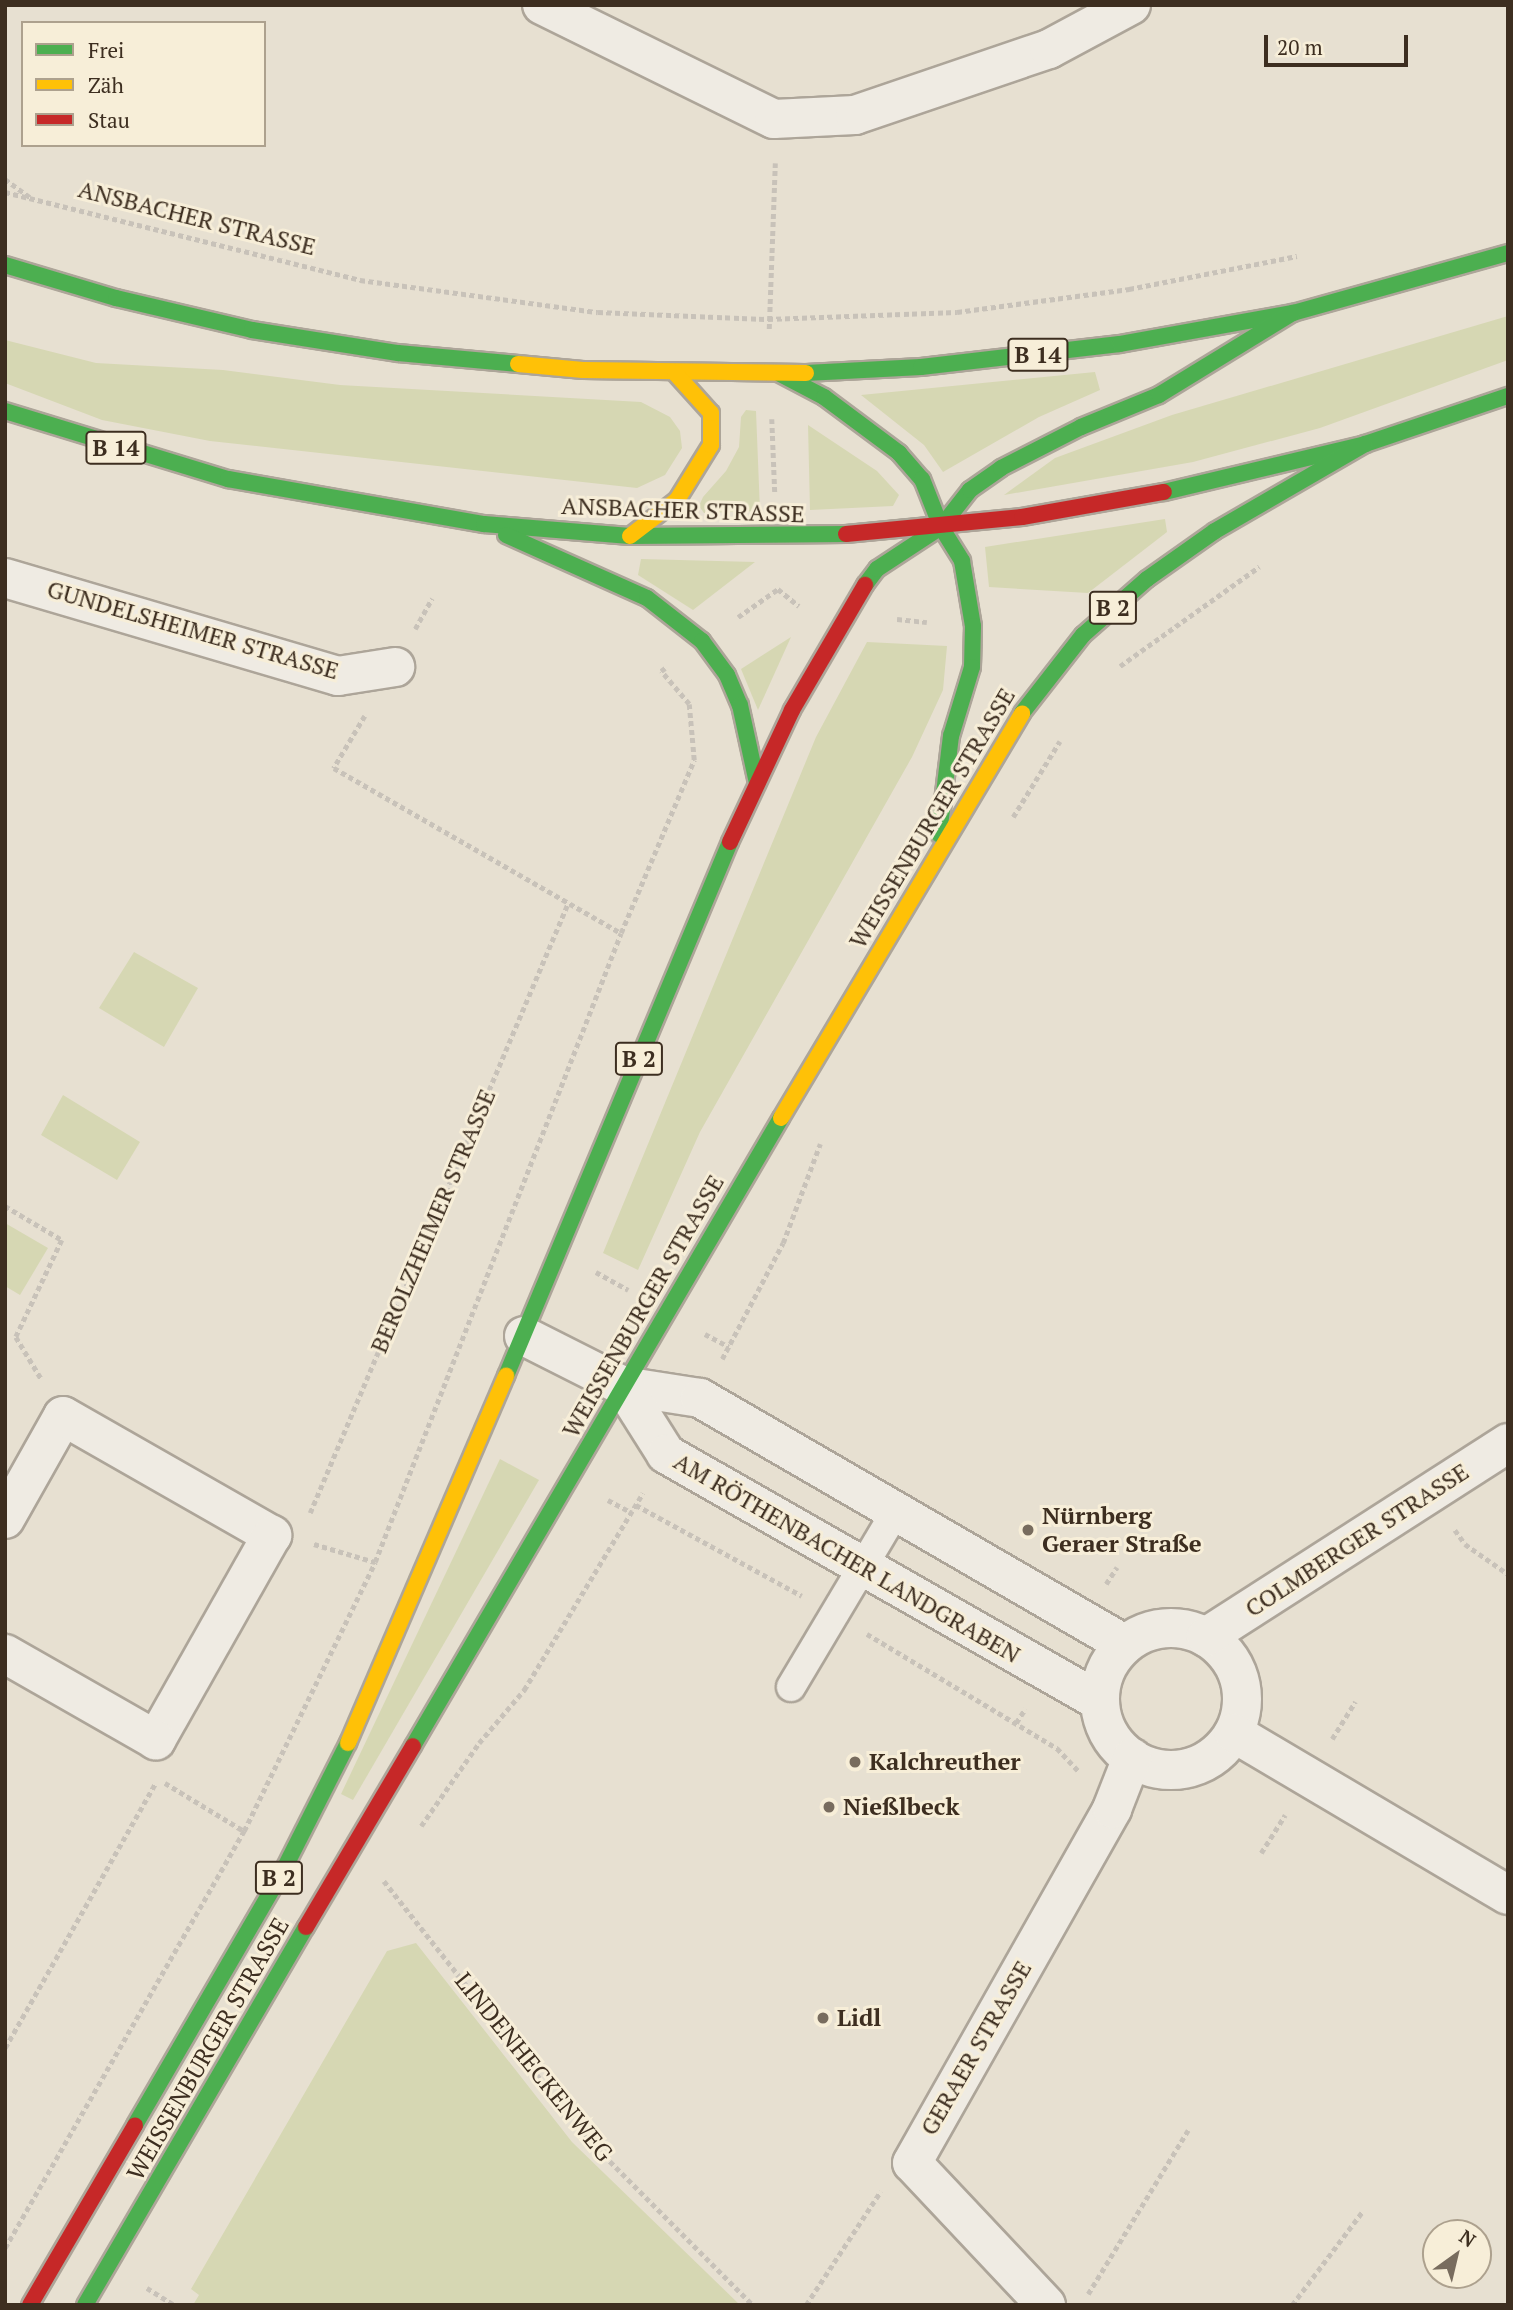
<!DOCTYPE html>
<html>
<head>
<meta charset="utf-8">
<style>
	body { margin:0 }
	#map { position:relative; width:1513px; height:2310px; overflow:hidden; background:#e7e0d1; font-family:"PT Serif",serif }
	div>[style] { position:absolute }
	.green>* { inset:0; background:#d6d7b3 }
	.path>* { height:4.5px; margin-top:-2.25px; transform-origin:0; background:repeating-linear-gradient(90deg,#c8c2b9 0 5px,transparent 0 8.5px) }
	.roads { filter:drop-shadow(2px 0 #ada599) drop-shadow(-2px 0 #ada599) drop-shadow(0 2px #ada599) drop-shadow(0 -2px #ada599) }
	.lane>* { height:28px; margin:-14px; padding:0 14px; transform-origin:14px; border-radius:14px; background:#efebe3 }
	.street>* { height:38px; margin:-19px; padding:0 19px; transform-origin:19px; border-radius:19px; background:#efebe3 }
	.street>.ring { margin:-19px; padding:0; box-sizing:content-box; background:none; border:38px solid #efebe3; border-radius:50% }
	.fast>* { height:16px; margin:-8px; padding:0 8px; transform-origin:8px; border-radius:8px; background:#4caf50 }
	.slow>* { height:16px; margin:-8px; padding:0 8px; transform-origin:8px; border-radius:8px; background:#ffc107 }
	.jam>* { height:16px; margin:-8px; padding:0 8px; transform-origin:8px; border-radius:8px; background:#c62828 }
	.dots>* { width:19px; height:19px; translate:-50% -50%; box-sizing:border-box; border:4px solid #f7eed8; border-radius:50% }
	span { translate:-50% -50%; white-space:nowrap; text-align:center; line-height:1.15; -webkit-text-stroke:6px #f7eed8; paint-order:stroke }
	.shield-label span { padding:2px 5px; background:#f7eed8; border:2px solid; border-radius:5px; -webkit-text-stroke-width:0 }
	.shield-label { font-size:23px; color:#3d2e20; font-weight:700 }
	.street-label { font-size:24px; color:#3d2e20 }
	.poi-label { font-size:24px; color:#3d2e20; font-weight:700 }
	.left { translate:0 -50%; text-align:left }
	.frame { position:absolute; inset:0; border:7px solid #3d2e20; pointer-events:none }
	.legend { position:absolute; left:21px; top:21px; width:245px; height:126px; box-sizing:border-box; background:#f7eed8; border:2px solid #ada18e; margin:0; padding:9px 12px; list-style:none; font-size:21px; color:#3d2e20 }
	.legend li { display:flex; align-items:center; gap:14px; height:35px }
	.legend b { width:35px; border:2px solid #ada18e }
	.north { position:absolute; left:1422px; top:2219px; width:70px; height:70px; box-sizing:border-box; background:#f7eed8; border:2px solid #ada18e; border-radius:50%; rotate:34deg; font-size:19px; font-weight:700; line-height:28px; text-align:center; color:#3d2e20 }
	.north::after { content:''; display:block; margin:auto; width:24px; height:32px; background:#786c5e; clip-path:polygon(50% 0,100% 100%,50% 72%,0 100%) }
	.scale { position:absolute; left:1264px; top:35px; width:144px; height:32px; box-sizing:border-box; border:4px solid #3d2e20; border-top:0; padding-left:9px; font-size:21px; line-height:24px; white-space:nowrap; color:#3d2e20; -webkit-text-stroke:5px #f7eed8; paint-order:stroke }
</style>
</head>
<body>
<div id="map">
	<div class="green">
		<i style="clip-path:polygon(1508px 316px,1508px 360px,1320px 428px,1193px 462px,1004px 495px,1055px 458px,1172px 415px)"></i>
		<i style="clip-path:polygon(5px 340px,96px 363px,223px 370px,340px 385px,641px 402px,670px 417px,680px 431px,682px 448px,665px 475px,637px 488px,210px 441px,102px 420px,5px 383px)"></i>
		<i style="clip-path:polygon(1095px 372px,1100px 390px,1039px 417px,943px 472px,924px 445px,861px 395px)"></i>
		<i style="clip-path:polygon(746px 410px,756px 411px,760px 511px,704px 513px,699px 506px,703px 497px,726px 471px,739px 447px,741px 417px)"></i>
		<i style="clip-path:polygon(808px 425px,877px 471px,899px 495px,893px 506px,810px 510px)"></i>
		<i style="clip-path:polygon(1165px 519px,1167px 532px,1088px 593px,989px 587px,985px 547px)"></i>
		<i style="clip-path:polygon(641px 559px,755px 562px,693px 610px,638px 575px)"></i>
		<i style="clip-path:polygon(791px 637px,758px 710px,741px 669px)"></i>
		<i style="clip-path:polygon(867px 642px,947px 646px,943px 690px,912px 757px,700px 1132px,638px 1270px,603px 1253px,816px 737px)"></i>
		<i style="clip-path:polygon(134px 952px,198px 988px,164px 1047px,99px 1008px)"></i>
		<i style="clip-path:polygon(63px 1095px,140px 1142px,117px 1180px,41px 1135px)"></i>
		<i style="clip-path:polygon(5px 1223px,48px 1248px,20px 1295px,5px 1286px)"></i>
		<i style="clip-path:polygon(500px 1459px,539px 1480px,353px 1800px,341px 1794px)"></i>
		<i style="clip-path:polygon(416px 1943px,572px 2142px,740px 2305px,193px 2305px,199px 2295px,191px 2289px,387px 1951px)"></i>
	</div>
	<div class="path">
		<i style="left:5px;top:179px;width:34px;rotate:36deg"></i>
		<i style="left:5px;top:192px;width:366px;rotate:13.9deg"></i>
		<i style="left:360px;top:280px;width:240px;rotate:7.7deg"></i>
		<i style="left:598px;top:312px;width:170px;rotate:2.4deg"></i>
		<i style="left:768px;top:319px;width:189px;rotate:-2.1deg"></i>
		<i style="left:957px;top:312px;width:174px;rotate:-7.6deg"></i>
		<i style="left:1129px;top:289px;width:171px;rotate:-11.1deg"></i>
		<i style="left:769px;top:329px;width:166px;rotate:-87.9deg"></i>
		<i style="left:772px;top:419px;width:75px;rotate:87.7deg"></i>
		<i style="left:778px;top:589px;width:27px;rotate:39deg"></i>
		<i style="left:738px;top:617px;width:49px;rotate:-35deg"></i>
		<i style="left:897px;top:619px;width:30px;rotate:6deg"></i>
		<i style="left:415px;top:629px;width:35px;rotate:-61deg"></i>
		<i style="left:1120px;top:666px;width:171px;rotate:-35.5deg"></i>
		<i style="left:365px;top:716px;width:61px;rotate:120.8deg"></i>
		<i style="left:334px;top:768px;width:331px;rotate:29.9deg"></i>
		<i style="left:1013px;top:817px;width:89px;rotate:-58.3deg"></i>
		<i style="left:5px;top:1206px;width:66px;rotate:30.8deg"></i>
		<i style="left:62px;top:1240px;width:107px;rotate:115.4deg"></i>
		<i style="left:16px;top:1337px;width:50px;rotate:58.8deg"></i>
		<i style="left:596px;top:1272px;width:37px;rotate:29deg"></i>
		<i style="left:705px;top:1334px;width:27px;rotate:28deg"></i>
		<i style="left:722px;top:1359px;width:131px;rotate:-62.3deg"></i>
		<i style="left:783px;top:1243px;width:106px;rotate:-69.5deg"></i>
		<i style="left:608px;top:1500px;width:27px;rotate:28deg"></i>
		<i style="left:636px;top:1505px;width:189px;rotate:28.7deg"></i>
		<i style="left:310px;top:1513px;width:662px;rotate:-67.07deg"></i>
		<i style="left:1455px;top:1530px;width:17px;rotate:54deg"></i>
		<i style="left:1465px;top:1544px;width:52px;rotate:34.9deg"></i>
		<i style="left:314px;top:1544px;width:64px;rotate:16.4deg"></i>
		<i style="left:1106px;top:1584px;width:20px;rotate:-57deg"></i>
		<i style="left:867px;top:1634px;width:222px;rotate:31deg"></i>
		<i style="left:1057px;top:1748px;width:33px;rotate:47deg"></i>
		<i style="left:1016px;top:1723px;width:17px;rotate:-57deg"></i>
		<i style="left:1332px;top:1739px;width:44px;rotate:-58.1deg"></i>
		<i style="left:165px;top:1783px;width:92px;rotate:31.3deg"></i>
		<i style="left:421px;top:1826px;width:101px;rotate:-55.1deg"></i>
		<i style="left:479px;top:1743px;width:70px;rotate:-49.7deg"></i>
		<i style="left:524px;top:1690px;width:230px;rotate:-58.9deg"></i>
		<i style="left:1261px;top:1853px;width:45px;rotate:-57.7deg"></i>
		<i style="left:384px;top:1881px;width:326px;rotate:51.7deg"></i>
		<i style="left:586px;top:2137px;width:237px;rotate:45.2deg"></i>
		<i style="left:5px;top:2048px;width:304px;rotate:-60.4deg"></i>
		<i style="left:5px;top:2248px;width:481px;rotate:-60.2deg"></i>
		<i style="left:244px;top:1831px;width:299px;rotate:-64deg"></i>
		<i style="left:375px;top:1562px;width:675px;rotate:-68.64deg"></i>
		<i style="left:621px;top:933px;width:188px;rotate:-67.1deg"></i>
		<i style="left:694px;top:760px;width:56px;rotate:-95.1deg"></i>
		<i style="left:689px;top:704px;width:43px;rotate:-130.3deg"></i>
		<i style="left:661px;top:671px;width:5px;rotate:-37deg"></i>
		<i style="left:147px;top:2288px;width:32px;rotate:32deg"></i>
		<i style="left:1088px;top:2294px;width:192px;rotate:-58.6deg"></i>
		<i style="left:806px;top:2305px;width:136px;rotate:-56.7deg"></i>
		<i style="left:1292px;top:2305px;width:116px;rotate:-53deg"></i>
	</div>
	<div class="roads">
		<div class="lane">
			<i style="left:791px;top:1687px;width:201px;rotate:-59.2deg"></i>
		</div>
		<div class="street">
			<i style="left:542px;top:5px;width:258px;rotate:26.2deg"></i>
			<i style="left:774px;top:119px;width:81px;rotate:-2.8deg"></i>
			<i style="left:855px;top:115px;width:205px;rotate:-18.8deg"></i>
			<i style="left:1049px;top:49px;width:93px;rotate:-28.2deg"></i>
			<i style="left:5px;top:578px;width:347px;rotate:16.4deg"></i>
			<i style="left:338px;top:676px;width:58px;rotate:-9deg"></i>
			<i style="left:524px;top:1336px;width:111px;rotate:26.8deg"></i>
			<i style="left:623px;top:1386px;width:78px;rotate:8.9deg"></i>
			<i style="left:700px;top:1398px;width:491px;rotate:30.1deg"></i>
			<i style="left:623px;top:1386px;width:80px;rotate:57.7deg"></i>
			<i style="left:666px;top:1454px;width:498px;rotate:29.7deg"></i>
			<i style="left:5px;top:1519px;width:118px;rotate:-60.6deg"></i>
			<i style="left:63px;top:1416px;width:241px;rotate:29.7deg"></i>
			<i style="left:272px;top:1535px;width:236px;rotate:119.5deg"></i>
			<i style="left:156px;top:1740px;width:174px;rotate:-150.3deg"></i>
			<i class="ring" style="left:1100px;top:1628px;width:104px;height:104px"></i>
			<i style="left:1206px;top:1637px;width:359px;rotate:-32.7deg"></i>
			<i style="left:1234px;top:1733px;width:318px;rotate:30.6deg"></i>
			<i style="left:1046px;top:2305px;width:195px;rotate:-133.3deg"></i>
			<i style="left:912px;top:2163px;width:407px;rotate:-60.5deg"></i>
			<i style="left:1112px;top:1809px;width:55px;rotate:-68.6deg"></i>
		</div>
		<div class="fast">
			<i style="left:5px;top:265px;width:116px;rotate:16.6deg"></i>
			<i style="left:116px;top:298px;width:140px;rotate:13.2deg"></i>
			<i style="left:252px;top:330px;width:148px;rotate:9deg"></i>
			<i style="left:398px;top:353px;width:121px;rotate:5.2deg"></i>
			<i style="left:806px;top:373px;width:115px;rotate:-3deg"></i>
			<i style="left:921px;top:367px;width:200px;rotate:-6.6deg"></i>
			<i style="left:1120px;top:344px;width:176px;rotate:-10.2deg"></i>
			<i style="left:1293px;top:313px;width:223px;rotate:-15.6deg"></i>
			<i style="left:780px;top:374px;width:50px;rotate:27.6deg"></i>
			<i style="left:824px;top:397px;width:94px;rotate:36.7deg"></i>
			<i style="left:899px;top:453px;width:35px;rotate:49deg"></i>
			<i style="left:922px;top:479px;width:52px;rotate:68.4deg"></i>
			<i style="left:941px;top:527px;width:40px;rotate:58deg"></i>
			<i style="left:962px;top:561px;width:66px;rotate:80.4deg"></i>
			<i style="left:973px;top:626px;width:41px;rotate:91.4deg"></i>
			<i style="left:972px;top:667px;width:72px;rotate:106.9deg"></i>
			<i style="left:951px;top:736px;width:99px;rotate:97deg"></i>
			<i style="left:5px;top:411px;width:233px;rotate:17deg"></i>
			<i style="left:228px;top:479px;width:260px;rotate:10deg"></i>
			<i style="left:484px;top:524px;width:146px;rotate:4.7deg"></i>
			<i style="left:630px;top:536px;width:216px;rotate:-0.5deg"></i>
			<i style="left:1164px;top:492px;width:207px;rotate:-13.4deg"></i>
			<i style="left:1365px;top:444px;width:151px;rotate:-18.6deg"></i>
			<i style="left:506px;top:535px;width:154px;rotate:24.1deg"></i>
			<i style="left:647px;top:598px;width:70px;rotate:38deg"></i>
			<i style="left:702px;top:641px;width:42px;rotate:53.7deg"></i>
			<i style="left:727px;top:675px;width:33px;rotate:67deg"></i>
			<i style="left:740px;top:705px;width:80px;rotate:77.7deg"></i>
			<i style="left:865px;top:585px;width:20px;rotate:-53deg"></i>
			<i style="left:877px;top:569px;width:77px;rotate:-33.3deg"></i>
			<i style="left:941px;top:527px;width:47px;rotate:-51.9deg"></i>
			<i style="left:970px;top:490px;width:38px;rotate:-35deg"></i>
			<i style="left:1001px;top:468px;width:90px;rotate:-27.1deg"></i>
			<i style="left:1081px;top:427px;width:84px;rotate:-22.3deg"></i>
			<i style="left:1159px;top:395px;width:157px;rotate:-31.5deg"></i>
			<i style="left:1022px;top:713px;width:99px;rotate:-52deg"></i>
			<i style="left:1083px;top:635px;width:85px;rotate:-41.2deg"></i>
			<i style="left:1147px;top:579px;width:83px;rotate:-35.2deg"></i>
			<i style="left:1215px;top:531px;width:173px;rotate:-30.1deg"></i>
			<i style="left:506px;top:1376px;width:579px;rotate:-67.24deg"></i>
			<i style="left:413px;top:1746px;width:728px;rotate:-59.63deg"></i>
			<i style="left:135px;top:2125px;width:294px;rotate:-59.8deg"></i>
			<i style="left:283px;top:1871px;width:144px;rotate:-63.1deg"></i>
			<i style="left:85px;top:2305px;width:438px;rotate:-59.7deg"></i>
		</div>
		<div class="slow">
			<i style="left:518px;top:364px;width:65px;rotate:5.3deg"></i>
			<i style="left:583px;top:370px;width:223px;rotate:0.8deg"></i>
			<i style="left:630px;top:536px;width:59px;rotate:-37.5deg"></i>
			<i style="left:677px;top:500px;width:65px;rotate:-58.3deg"></i>
			<i style="left:711px;top:445px;width:32px;rotate:-90deg"></i>
			<i style="left:711px;top:413px;width:54px;rotate:-132deg"></i>
			<i style="left:781px;top:1118px;width:471px;rotate:-59.2deg"></i>
			<i style="left:348px;top:1743px;width:400px;rotate:-66.7deg"></i>
		</div>
		<div class="jam">
			<i style="left:846px;top:534px;width:177px;rotate:-5.5deg"></i>
			<i style="left:1022px;top:517px;width:144px;rotate:-10deg"></i>
			<i style="left:730px;top:842px;width:146px;rotate:-64.8deg"></i>
			<i style="left:792px;top:710px;width:145px;rotate:-59.7deg"></i>
			<i style="left:306px;top:1927px;width:210px;rotate:-59.4deg"></i>
			<i style="left:30px;top:2305px;width:208px;rotate:-59.7deg"></i>
		</div>
	</div>
	<div class="dots">
		<i style="left:1028px;top:1530px;background:#786c5e"></i>
		<i style="left:855px;top:1762px;background:#786c5e"></i>
		<i style="left:829px;top:1807px;background:#786c5e"></i>
		<i style="left:823px;top:2018px;background:#786c5e"></i>
	</div>
	<div class="shield-label">
		<span style="left:1038px;top:355px">B 14</span>
		<span style="left:116px;top:448px">B 14</span>
		<span style="left:1113px;top:608px">B 2</span>
		<span style="left:639px;top:1059px">B 2</span>
		<span style="left:279px;top:1878px">B 2</span>
	</div>
	<div class="street-label">
		<span style="left:197px;top:218px;rotate:14deg">ANSBACHER STRASSE</span>
		<span style="left:683px;top:510px;rotate:2deg">ANSBACHER STRASSE</span>
		<span style="left:193px;top:630px;rotate:16deg">GUNDELSHEIMER STRASSE</span>
		<span style="left:932px;top:818px;rotate:-59deg">WEISSENBURGER STRASSE</span>
		<span style="left:433px;top:1221px;rotate:-67deg">BEROLZHEIMER STRASSE</span>
		<span style="left:643px;top:1306px;rotate:-60deg">WEISSENBURGER STRASSE</span>
		<span style="left:1357px;top:1540px;rotate:-33deg">COLMBERGER STRASSE</span>
		<span style="left:847px;top:1558px;rotate:30deg">AM RÖTHENBACHER LANDGRABEN</span>
		<span style="left:976px;top:2048px;rotate:-60deg">GERAER STRASSE</span>
		<span style="left:208px;top:2049px;rotate:-60deg">WEISSENBURGER STRASSE</span>
		<span style="left:534px;top:2067px;rotate:51deg">LINDENHECKENWEG</span>
	</div>
	<div class="poi-label">
		<span class="left" style="left:1042px;top:1530px">Nürnberg<br>Geraer Straße</span>
		<span class="left" style="left:869px;top:1762px">Kalchreuther</span>
		<span class="left" style="left:843px;top:1807px">Nießlbeck</span>
		<span class="left" style="left:837px;top:2018px">Lidl</span>
	</div>
	<div class="frame"></div>
	<ul class="legend">
	<li><b style="height:9px;background:#4caf50"></b>Frei</li>
	<li><b style="height:9px;background:#ffc107"></b>Zäh</li>
	<li><b style="height:9px;background:#c62828"></b>Stau</li>
	</ul>
	<div class="north">N</div>
	<div class="scale">20 m</div>
</div>
</body>
</html>
